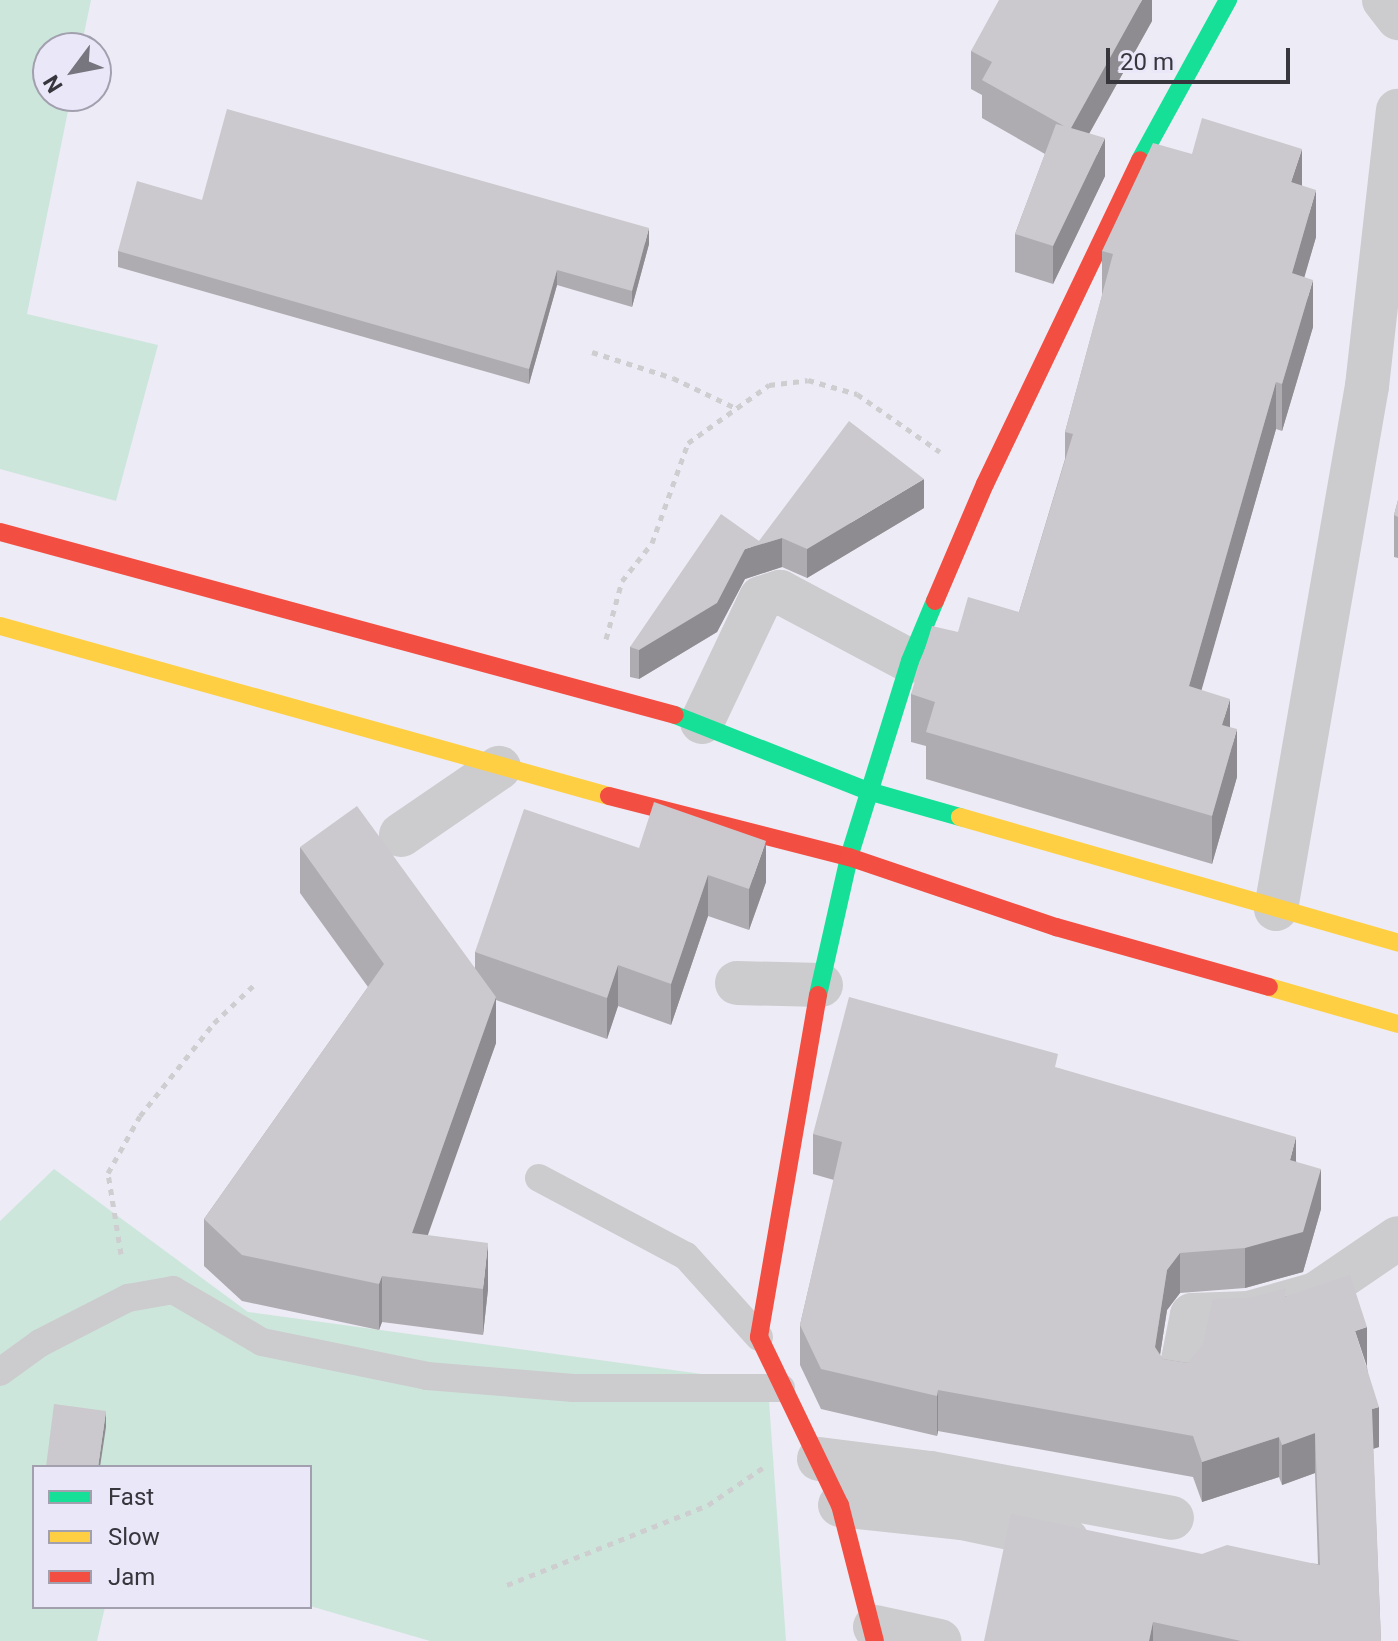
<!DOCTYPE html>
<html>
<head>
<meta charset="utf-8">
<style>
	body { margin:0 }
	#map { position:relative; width:1398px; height:1641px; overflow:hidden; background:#edebf5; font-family:Roboto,sans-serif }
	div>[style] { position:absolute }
	.green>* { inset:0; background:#cde6db }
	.path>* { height:5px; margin-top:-2.5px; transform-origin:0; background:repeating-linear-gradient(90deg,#cecdd0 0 6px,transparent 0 12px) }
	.lane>* { height:28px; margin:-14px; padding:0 14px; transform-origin:14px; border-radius:14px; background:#cccbce }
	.street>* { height:44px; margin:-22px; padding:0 22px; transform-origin:22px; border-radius:22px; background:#cccbce }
	.fast>* { height:18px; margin:-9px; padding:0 9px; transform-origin:9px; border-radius:9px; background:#16e098 }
	.slow>* { height:18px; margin:-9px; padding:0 9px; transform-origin:9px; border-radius:9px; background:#ffcf43 }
	.jam>* { height:18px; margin:-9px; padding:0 9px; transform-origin:9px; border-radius:9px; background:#f24e42 }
	.wall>* { inset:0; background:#afacb1 }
	.shaded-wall>* { inset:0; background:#8e8c90 }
	.building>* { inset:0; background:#cbc8ce }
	span { translate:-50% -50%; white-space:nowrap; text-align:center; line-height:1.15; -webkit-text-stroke:6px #eae7f9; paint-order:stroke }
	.legend { position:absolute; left:32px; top:1465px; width:280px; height:144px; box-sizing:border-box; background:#eae7f9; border:2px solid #a2a0ae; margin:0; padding:10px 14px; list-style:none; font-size:24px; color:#37363d }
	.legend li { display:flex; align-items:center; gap:16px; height:40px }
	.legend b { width:40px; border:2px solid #a2a0ae }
	.north { position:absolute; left:32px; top:32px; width:80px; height:80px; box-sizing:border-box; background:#eae7f9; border:2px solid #a2a0ae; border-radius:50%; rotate:238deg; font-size:22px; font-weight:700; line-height:32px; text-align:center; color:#37363d }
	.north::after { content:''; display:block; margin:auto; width:28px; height:36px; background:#77757d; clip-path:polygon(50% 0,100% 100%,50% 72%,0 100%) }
	.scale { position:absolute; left:1106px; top:48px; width:184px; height:36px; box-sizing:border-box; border:4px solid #37363d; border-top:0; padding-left:10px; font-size:24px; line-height:28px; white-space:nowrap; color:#37363d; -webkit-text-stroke:6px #eae7f9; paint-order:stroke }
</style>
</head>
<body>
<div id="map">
	<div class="green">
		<i style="clip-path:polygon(0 0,91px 0,81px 48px,48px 48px,48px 96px,71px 96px,27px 314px,158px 345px,116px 501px,0 469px)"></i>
		<i style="clip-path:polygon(54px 1169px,248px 1312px,731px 1378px,769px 1401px,786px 1641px,430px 1641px,310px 1606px,310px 1467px,34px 1467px,34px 1607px,105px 1607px,97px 1641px,0 1641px,0 1221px)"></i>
	</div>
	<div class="path">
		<i style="left:592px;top:352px;width:85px;rotate:17.8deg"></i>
		<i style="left:673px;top:378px;width:70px;rotate:25.5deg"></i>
		<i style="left:606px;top:639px;width:60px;rotate:-74.6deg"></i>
		<i style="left:622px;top:581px;width:48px;rotate:-51.7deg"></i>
		<i style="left:652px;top:543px;width:106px;rotate:-70.2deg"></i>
		<i style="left:688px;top:443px;width:100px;rotate:-35.6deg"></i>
		<i style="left:769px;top:385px;width:39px;rotate:-7deg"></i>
		<i style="left:808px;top:380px;width:51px;rotate:15.9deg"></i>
		<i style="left:857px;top:394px;width:101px;rotate:34.9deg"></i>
		<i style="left:121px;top:1254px;width:82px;rotate:-99.1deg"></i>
		<i style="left:108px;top:1173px;width:65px;rotate:-60.7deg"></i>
		<i style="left:140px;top:1116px;width:119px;rotate:-51.5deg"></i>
		<i style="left:214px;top:1023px;width:58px;rotate:-43.6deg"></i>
		<i style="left:507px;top:1585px;width:216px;rotate:-21.7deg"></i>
		<i style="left:708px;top:1505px;width:68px;rotate:-34.2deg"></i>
	</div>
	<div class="lane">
		<i style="left:539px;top:1178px;width:166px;rotate:28deg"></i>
		<i style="left:686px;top:1256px;width:109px;rotate:48deg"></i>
		<i style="left:0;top:1372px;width:49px;rotate:-35.9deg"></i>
		<i style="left:40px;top:1343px;width:99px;rotate:-27.1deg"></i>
		<i style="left:128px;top:1298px;width:46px;rotate:-10.1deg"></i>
		<i style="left:173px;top:1290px;width:103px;rotate:30.3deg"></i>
		<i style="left:262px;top:1342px;width:168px;rotate:11.6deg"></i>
		<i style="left:427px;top:1376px;width:147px;rotate:4.7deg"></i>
		<i style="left:574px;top:1388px;width:207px"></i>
	</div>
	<div class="street">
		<i style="left:1384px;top:0;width:23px;rotate:52deg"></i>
		<i style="left:702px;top:722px;width:137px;rotate:-64.6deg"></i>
		<i style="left:761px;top:598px;width:20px;rotate:-18deg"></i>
		<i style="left:780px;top:592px;width:147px;rotate:28deg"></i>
		<i style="left:401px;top:835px;width:119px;rotate:-34.4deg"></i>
		<i style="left:1276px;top:909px;width:531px;rotate:-80.13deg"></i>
		<i style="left:1367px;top:386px;width:277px;rotate:-83.6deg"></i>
		<i style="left:737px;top:983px;width:84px;rotate:1.4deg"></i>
		<i style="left:1179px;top:1380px;width:66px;rotate:-78.7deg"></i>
		<i style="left:1192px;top:1315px;width:57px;rotate:-2deg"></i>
		<i style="left:1249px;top:1313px;width:70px;rotate:-15.8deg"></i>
		<i style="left:1316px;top:1294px;width:99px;rotate:-34.3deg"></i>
		<i style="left:819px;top:1459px;width:112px;rotate:7.2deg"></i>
		<i style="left:930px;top:1473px;width:246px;rotate:10.5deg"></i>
		<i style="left:840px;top:1505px;width:123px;rotate:6.1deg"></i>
		<i style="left:962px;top:1518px;width:107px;rotate:11.8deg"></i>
		<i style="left:875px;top:1627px;width:66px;rotate:12.3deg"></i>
	</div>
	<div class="fast">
		<i style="left:1140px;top:160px;width:183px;rotate:-61.2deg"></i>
		<i style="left:675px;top:715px;width:207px;rotate:21.5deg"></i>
		<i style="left:868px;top:791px;width:96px;rotate:15.8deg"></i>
		<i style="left:818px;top:995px;width:141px;rotate:-77.3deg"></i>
		<i style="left:849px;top:857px;width:205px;rotate:-72.7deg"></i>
		<i style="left:910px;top:661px;width:65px;rotate:-67.4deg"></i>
	</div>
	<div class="slow">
		<i style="left:0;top:626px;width:632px;rotate:15.6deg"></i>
		<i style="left:960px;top:817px;width:456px;rotate:16deg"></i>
		<i style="left:1269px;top:987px;width:134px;rotate:16deg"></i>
	</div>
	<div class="jam">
		<i style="left:0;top:532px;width:699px;rotate:15.17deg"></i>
		<i style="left:935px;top:601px;width:127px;rotate:-66.9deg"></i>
		<i style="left:985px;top:484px;width:359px;rotate:-64.4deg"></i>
		<i style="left:609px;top:796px;width:248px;rotate:14.3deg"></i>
		<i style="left:849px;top:857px;width:219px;rotate:18.7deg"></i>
		<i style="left:1056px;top:927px;width:221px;rotate:15.7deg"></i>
		<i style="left:818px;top:995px;width:347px;rotate:99.8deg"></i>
		<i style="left:759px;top:1337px;width:187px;rotate:64.3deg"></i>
		<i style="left:840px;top:1505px;width:140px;rotate:75.6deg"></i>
	</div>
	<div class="wall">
		<i style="clip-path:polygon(1152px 0,1152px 21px,1089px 134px,1105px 176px,1053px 284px,1015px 272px,1015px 234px,1045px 154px,982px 118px,982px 95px,971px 89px,971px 51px)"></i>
		<i style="clip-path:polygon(1302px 185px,1316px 237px,1304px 277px,1313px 327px,1282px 431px,1276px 429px,1201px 690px,1230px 727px,1237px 777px,1212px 864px,926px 779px,926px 746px,911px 742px,911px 694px,958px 632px,1019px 612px,1065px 459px,1065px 432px,1102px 296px,1102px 251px)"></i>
		<i style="clip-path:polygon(202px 200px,649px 244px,632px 307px,557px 285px,529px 384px,118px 267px,118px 251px)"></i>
		<i style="clip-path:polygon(1398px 500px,1398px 558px,1394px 557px,1394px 515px)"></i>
		<i style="clip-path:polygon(924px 508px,807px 578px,782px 567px,745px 579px,717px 632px,639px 679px,630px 677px,630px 647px,759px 541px)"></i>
		<i style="clip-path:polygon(300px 847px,475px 968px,475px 952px,639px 848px,766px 882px,749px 930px,708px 916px,671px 1025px,618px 1006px,607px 1039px,496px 1000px,496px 1043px,427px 1235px,488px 1289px,483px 1335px,382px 1322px,379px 1330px,242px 1301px,204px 1266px,204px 1219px,368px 987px,300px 893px)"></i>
		<i style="clip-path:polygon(1058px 1068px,1296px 1161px,1321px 1209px,1303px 1272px,1245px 1288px,1180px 1293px,1167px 1310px,1160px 1355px,1163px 1359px,1188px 1363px,1286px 1296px,1367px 1367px,1379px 1447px,1373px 1449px,1381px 1641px,984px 1641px,1202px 1554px,1318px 1564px,1315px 1473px,1282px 1485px,1279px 1477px,1202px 1502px,1193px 1477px,938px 1431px,937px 1436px,821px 1409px,800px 1365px,800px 1325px,834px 1180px,813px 1174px,813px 1134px)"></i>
	</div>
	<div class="shaded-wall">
		<i style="clip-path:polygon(1142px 0,1152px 0,1152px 21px,1071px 166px,1071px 128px)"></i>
		<i style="clip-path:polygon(1105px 138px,1105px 176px,1053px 284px,1053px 246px)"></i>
		<i style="clip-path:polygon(1302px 149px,1302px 196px,1291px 182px)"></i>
		<i style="clip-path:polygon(1316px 190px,1316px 237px,1292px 320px,1292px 273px)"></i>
		<i style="clip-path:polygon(649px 228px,649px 244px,632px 307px,632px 291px)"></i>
		<i style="clip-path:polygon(557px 270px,557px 285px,529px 384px,529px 369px)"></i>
		<i style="clip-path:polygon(1313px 280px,1313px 327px,1282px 431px,1282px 384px)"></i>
		<i style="clip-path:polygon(1276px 382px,1276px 429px,1189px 734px,1189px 686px)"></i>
		<i style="clip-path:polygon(924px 479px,924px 508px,807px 578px,807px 549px)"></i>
		<i style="clip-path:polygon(782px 538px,782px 567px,745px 579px,717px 632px,639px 679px,639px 650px,745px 549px)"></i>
		<i style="clip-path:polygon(1230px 699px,1230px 746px,1222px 725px)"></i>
		<i style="clip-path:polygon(1237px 729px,1237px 777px,1212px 864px,1212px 816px)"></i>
		<i style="clip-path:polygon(766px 841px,766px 882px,749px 930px,749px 889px)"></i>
		<i style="clip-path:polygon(708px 875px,708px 916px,671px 1025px,671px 984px)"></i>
		<i style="clip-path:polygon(618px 965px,618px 1006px,607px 1039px,607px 998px)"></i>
		<i style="clip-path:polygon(496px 997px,496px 1043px,412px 1280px,412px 1233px)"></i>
		<i style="clip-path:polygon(1296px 1137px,1296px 1177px,1290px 1160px)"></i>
		<i style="clip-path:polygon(1321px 1169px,1321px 1209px,1303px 1272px,1245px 1288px,1245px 1248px)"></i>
		<i style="clip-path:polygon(488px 1243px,488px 1289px,483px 1335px,483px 1289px)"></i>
		<i style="clip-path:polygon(1180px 1253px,1180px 1293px,1167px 1310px,1155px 1387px,1155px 1347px,1167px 1270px)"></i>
		<i style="clip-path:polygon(382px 1276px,382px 1322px,379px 1330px,379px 1284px)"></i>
		<i style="clip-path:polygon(1367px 1327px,1367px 1367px,1355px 1331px)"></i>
		<i style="clip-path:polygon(938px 1390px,938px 1431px,937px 1436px,937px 1396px)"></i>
		<i style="clip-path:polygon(1379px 1407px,1379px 1447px,1372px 1449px,1372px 1409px)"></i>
		<i style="clip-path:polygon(106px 1411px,106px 1427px,100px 1467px,98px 1467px)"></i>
		<i style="clip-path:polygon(1315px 1433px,1315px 1473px,1282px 1485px,1282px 1445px)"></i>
		<i style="clip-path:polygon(1279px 1437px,1279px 1477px,1202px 1502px,1202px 1462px)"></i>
		<i style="clip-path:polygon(1153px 1622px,1153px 1641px,1149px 1641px)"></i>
	</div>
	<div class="building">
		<i style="clip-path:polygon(999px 0,1142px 0,1071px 128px,1105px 138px,1053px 246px,1015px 234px,1056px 124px,1064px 126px,982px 80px,992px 62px,971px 51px)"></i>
		<i style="clip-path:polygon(227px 109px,649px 228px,632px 291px,557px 270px,529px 369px,118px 251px,137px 181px,202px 200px)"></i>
		<i style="clip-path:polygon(1202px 118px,1302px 149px,1291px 182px,1316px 190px,1292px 273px,1313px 280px,1282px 384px,1276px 382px,1189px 686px,1230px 699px,1222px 725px,1237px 729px,1212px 816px,926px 732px,935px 702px,911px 694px,932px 626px,958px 632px,968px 597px,1019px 612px,1073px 434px,1065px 432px,1113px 254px,1102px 251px,1153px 143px,1192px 154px)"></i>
		<i style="clip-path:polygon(849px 421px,924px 479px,807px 549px,782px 538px,745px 549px,717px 603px,639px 650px,630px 647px,721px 514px,759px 541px)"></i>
		<i style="clip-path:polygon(1398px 500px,1398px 517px,1394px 515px)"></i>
		<i style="clip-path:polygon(654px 802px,766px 841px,749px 889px,708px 875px,671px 984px,618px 965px,607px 998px,475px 952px,524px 809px,639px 848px)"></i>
		<i style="clip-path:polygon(357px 806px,496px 997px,412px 1233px,488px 1243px,483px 1289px,382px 1276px,379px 1284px,242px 1255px,204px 1219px,384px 964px,300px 847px)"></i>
		<i style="clip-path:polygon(849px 997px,1058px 1054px,1055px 1067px,1296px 1137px,1290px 1160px,1321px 1169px,1303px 1232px,1245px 1248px,1180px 1253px,1167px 1270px,1155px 1347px,1163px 1359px,1188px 1363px,1203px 1345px,1213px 1299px,1250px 1298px,1286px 1288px,1284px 1297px,1350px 1275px,1367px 1327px,1355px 1331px,1379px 1407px,1372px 1409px,1381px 1641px,1241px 1641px,1153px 1622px,1149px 1641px,984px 1641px,1011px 1514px,1202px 1554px,1227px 1545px,1320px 1565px,1315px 1433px,1282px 1445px,1279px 1437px,1202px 1462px,1193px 1436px,938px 1390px,937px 1396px,821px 1369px,800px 1325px,842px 1142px,813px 1134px)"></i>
		<i style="clip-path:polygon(54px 1404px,106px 1411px,98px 1467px,46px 1467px)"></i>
	</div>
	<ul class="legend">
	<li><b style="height:10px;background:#16e098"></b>Fast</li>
	<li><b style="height:10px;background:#ffcf43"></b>Slow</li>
	<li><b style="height:10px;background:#f24e42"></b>Jam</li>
	</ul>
	<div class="north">N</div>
	<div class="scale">20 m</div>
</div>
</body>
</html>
